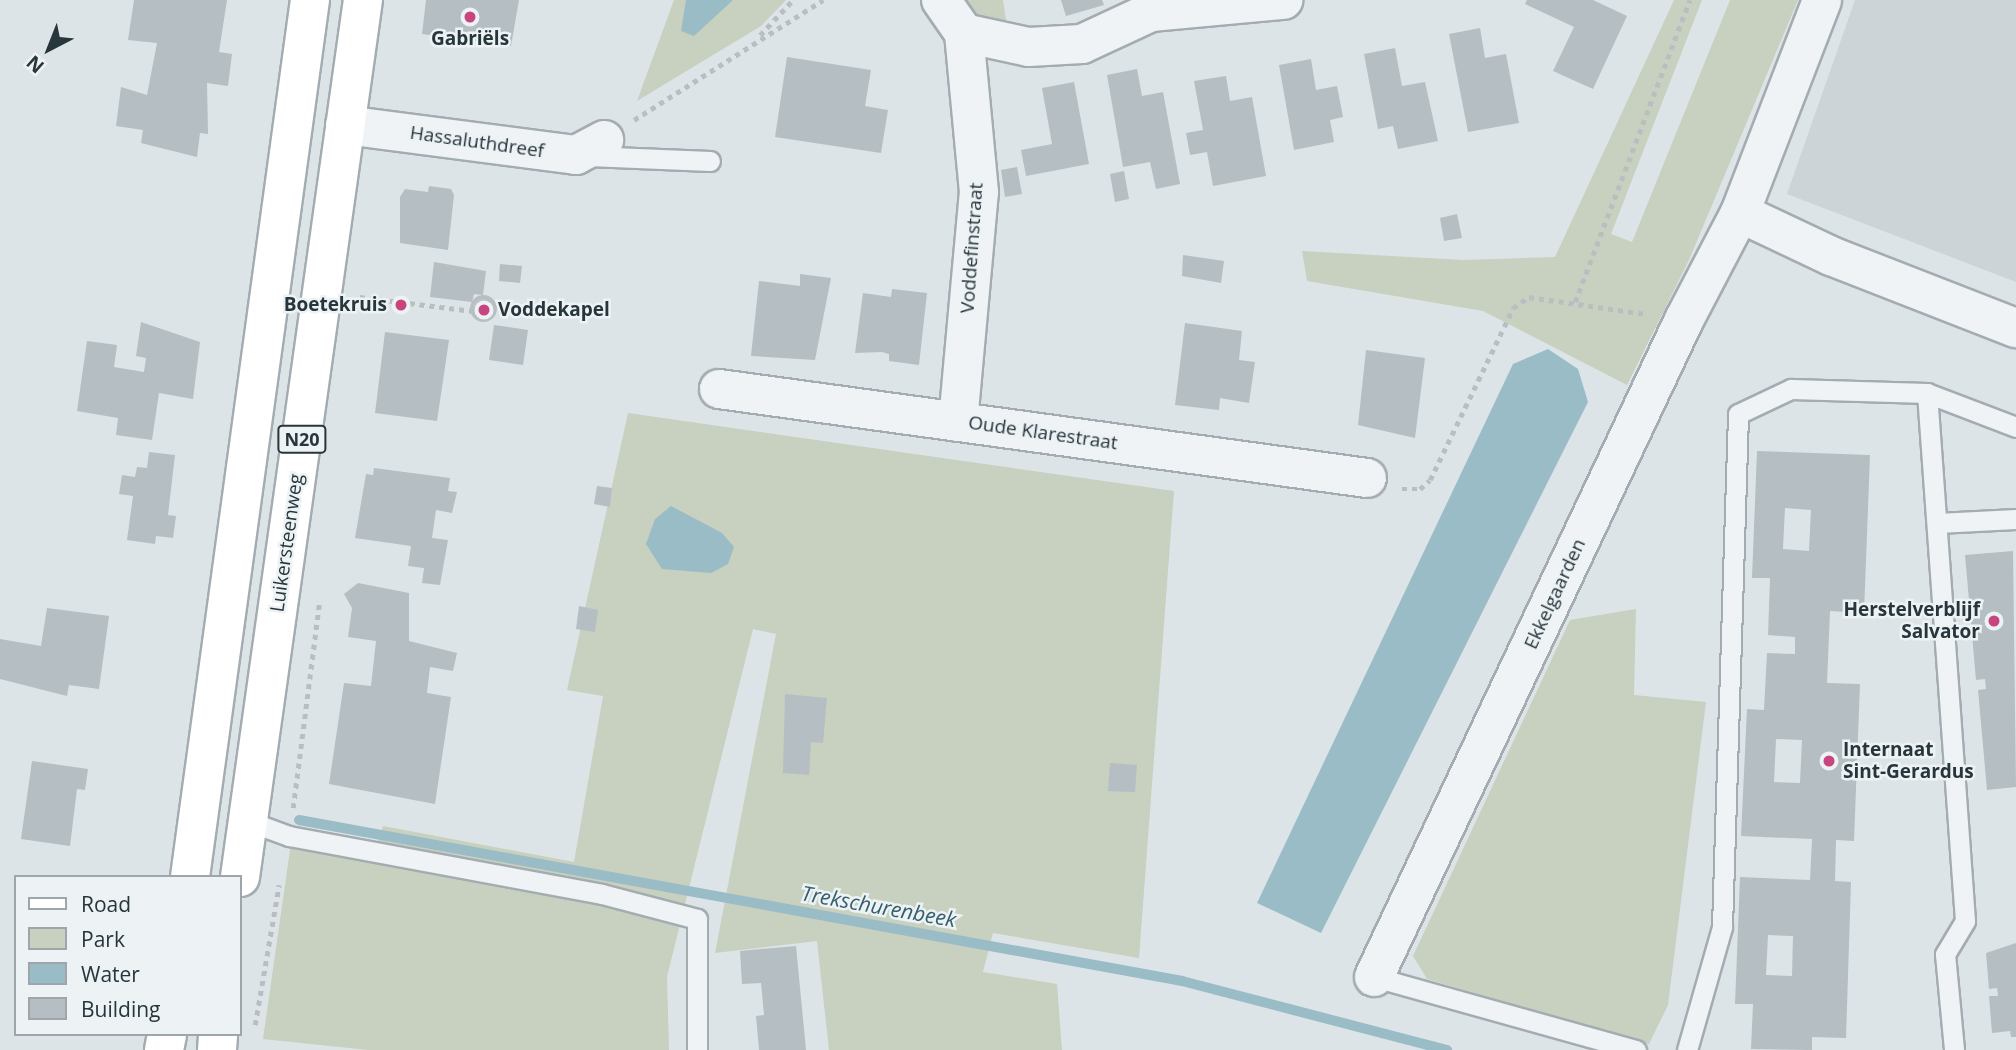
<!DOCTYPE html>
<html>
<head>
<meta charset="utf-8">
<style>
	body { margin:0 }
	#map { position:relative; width:2016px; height:1050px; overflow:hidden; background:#dde4e7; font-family:"Open Sans",sans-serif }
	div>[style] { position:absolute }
	.built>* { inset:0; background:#ccd4d8 }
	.green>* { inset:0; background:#c8d0bf }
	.water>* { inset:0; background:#99bcc6 }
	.stream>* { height:10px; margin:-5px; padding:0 5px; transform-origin:5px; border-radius:5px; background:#99bcc6 }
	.building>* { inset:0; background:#b5bec3 }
	.round { border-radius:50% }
	.path>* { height:4.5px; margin-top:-2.25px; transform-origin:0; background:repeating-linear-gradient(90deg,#b8bec1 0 5px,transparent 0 10px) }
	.path>.ring { margin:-2.25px; padding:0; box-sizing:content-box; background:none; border:4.5px solid #b8bec1; border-radius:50% }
	.roads { filter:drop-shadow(2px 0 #a3acb1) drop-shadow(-2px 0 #a3acb1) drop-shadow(0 2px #a3acb1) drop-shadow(0 -2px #a3acb1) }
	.lane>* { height:19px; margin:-9.5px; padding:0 9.5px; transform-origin:9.5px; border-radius:9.5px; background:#f0f3f5 }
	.street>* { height:38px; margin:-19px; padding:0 19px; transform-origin:19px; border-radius:19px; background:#f0f3f5 }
	.primary>* { height:38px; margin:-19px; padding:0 19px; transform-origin:19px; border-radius:19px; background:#fff }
	.dots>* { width:19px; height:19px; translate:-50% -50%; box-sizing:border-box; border:4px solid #edf2f4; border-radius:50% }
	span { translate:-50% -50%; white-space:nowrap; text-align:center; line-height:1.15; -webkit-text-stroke:5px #edf2f4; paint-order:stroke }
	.shield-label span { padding:2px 5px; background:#edf2f4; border:2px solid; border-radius:5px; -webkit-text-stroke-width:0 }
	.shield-label { font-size:18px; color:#27353d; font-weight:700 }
	.poi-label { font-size:19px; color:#27353d; font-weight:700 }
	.right { translate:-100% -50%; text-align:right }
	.left { translate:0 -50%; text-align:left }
	.street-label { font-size:19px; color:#27353d }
	.water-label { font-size:21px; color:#335f6f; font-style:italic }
	.legend { position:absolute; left:14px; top:875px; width:228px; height:161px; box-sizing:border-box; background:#edf2f4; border:2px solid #9ea6ab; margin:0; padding:9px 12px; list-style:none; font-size:21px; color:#27353d }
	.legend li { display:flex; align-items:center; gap:14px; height:35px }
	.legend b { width:35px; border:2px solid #9ea6ab }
	.north { position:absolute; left:14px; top:14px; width:70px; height:70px; -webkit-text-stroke:5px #edf2f4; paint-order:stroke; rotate:222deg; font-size:19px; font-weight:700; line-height:28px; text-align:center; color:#27353d }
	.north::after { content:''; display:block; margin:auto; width:24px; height:32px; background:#27353d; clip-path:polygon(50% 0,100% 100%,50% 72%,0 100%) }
</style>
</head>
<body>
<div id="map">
	<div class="built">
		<i style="clip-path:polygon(1855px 0,2016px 0,2016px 282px,1787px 194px)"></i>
	</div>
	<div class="green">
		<i style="clip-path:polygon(674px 0,786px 0,761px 26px,637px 101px)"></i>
		<i style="clip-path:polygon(959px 0,1003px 0,1007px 27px,984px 26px)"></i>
		<i style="clip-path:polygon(1674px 0,1702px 0,1611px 234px,1632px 242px,1730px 0,1798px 0,1689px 260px,1627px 385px,1483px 311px,1307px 281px,1302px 251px,1463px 260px,1555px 257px)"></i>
		<i style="clip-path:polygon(628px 413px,1174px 491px,1139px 958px,993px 933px,983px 972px,1057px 984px,1062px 1050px,829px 1050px,817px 941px,715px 953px,776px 634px,753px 629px,667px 977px,669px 1050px,368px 1050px,263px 1039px,291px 843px,373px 855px,383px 826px,574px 862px,603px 696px,567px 690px)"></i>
		<i style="clip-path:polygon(1636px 609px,1634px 695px,1706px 702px,1668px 1005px,1649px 1044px,1427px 979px,1413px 956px,1570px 620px)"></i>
	</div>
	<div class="water">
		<i style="clip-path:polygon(686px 0,733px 0,694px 36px,681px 31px)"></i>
		<i style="clip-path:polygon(1548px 349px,1578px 369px,1588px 402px,1321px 933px,1257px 903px,1513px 364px)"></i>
		<i style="clip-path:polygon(671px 506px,722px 533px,734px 547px,728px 564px,711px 573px,662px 569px,646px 544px,655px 519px)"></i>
	</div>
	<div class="stream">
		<i style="left:299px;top:820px;width:898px;rotate:10.33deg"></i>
		<i style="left:1182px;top:981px;width:274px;rotate:14.6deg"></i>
	</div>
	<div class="building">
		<i style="clip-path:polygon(134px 0,227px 0,219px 52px,232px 54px,228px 86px,207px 83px,208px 134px,200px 133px,197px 157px,141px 143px,143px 130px,116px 126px,121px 87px,147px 95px,157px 43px,128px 40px)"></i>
		<i style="clip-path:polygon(426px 0,519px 0,511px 46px,422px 34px)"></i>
		<i style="clip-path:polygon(1061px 0,1102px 0,1104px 5px,1066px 16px)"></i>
		<i style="clip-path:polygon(1527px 0,1593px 0,1627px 16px,1593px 89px,1553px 71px,1574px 27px,1525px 4px)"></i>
		<i style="clip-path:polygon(1480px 28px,1485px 58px,1506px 54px,1519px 123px,1468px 132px,1449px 34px)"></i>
		<i style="clip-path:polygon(1395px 48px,1402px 86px,1425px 82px,1438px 141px,1398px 149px,1393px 126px,1378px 129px,1364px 54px)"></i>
		<i style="clip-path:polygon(787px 57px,871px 70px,865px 106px,888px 110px,881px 153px,775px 137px)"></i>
		<i style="clip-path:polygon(1311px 59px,1316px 90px,1337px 86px,1343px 117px,1330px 120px,1334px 142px,1294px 150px,1279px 65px)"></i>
		<i style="clip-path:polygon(1137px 69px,1142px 96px,1163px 92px,1180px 184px,1156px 189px,1150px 162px,1123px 167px,1107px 75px)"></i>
		<i style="clip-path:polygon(1226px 76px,1230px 101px,1252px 97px,1266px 176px,1213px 186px,1207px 152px,1190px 155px,1186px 133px,1203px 130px,1194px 81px)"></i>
		<i style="clip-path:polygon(1074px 82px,1089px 164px,1026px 176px,1021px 150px,1052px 144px,1042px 88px)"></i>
		<i style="clip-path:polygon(1017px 167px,1022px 194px,1005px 197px,1001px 170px)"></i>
		<i style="clip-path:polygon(1124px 171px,1129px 199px,1115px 202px,1110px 174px)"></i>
		<i style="clip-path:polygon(429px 186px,451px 189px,454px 195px,448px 250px,400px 243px,400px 197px,405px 189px,428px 192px)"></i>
		<i style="clip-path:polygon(1457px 214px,1462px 238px,1444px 241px,1440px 218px)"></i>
		<i style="clip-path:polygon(1183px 255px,1224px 261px,1221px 283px,1182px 276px)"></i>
		<i style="clip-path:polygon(434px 262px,486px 271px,483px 295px,474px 294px,472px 302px,430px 297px)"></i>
		<i style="clip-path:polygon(500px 264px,522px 266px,520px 283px,499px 281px)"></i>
		<i style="clip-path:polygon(800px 274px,831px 278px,815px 360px,751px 356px,759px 281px,800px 286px)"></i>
		<i style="clip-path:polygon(892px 289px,927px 293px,919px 365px,889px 361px,889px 354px,882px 352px,855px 353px,863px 293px,891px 297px)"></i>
		<i class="round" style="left:474px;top:299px;width:20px;height:20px"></i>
		<i style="clip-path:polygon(141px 322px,200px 342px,193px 399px,159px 393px,152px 440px,116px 435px,118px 418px,77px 411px,87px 341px,117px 345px,114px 367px,144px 372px,146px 358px,136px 356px)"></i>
		<i style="clip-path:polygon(1185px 323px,1242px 331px,1239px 360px,1255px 362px,1249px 403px,1220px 398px,1219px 410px,1175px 405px)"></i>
		<i style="clip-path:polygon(494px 325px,528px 330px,523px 365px,489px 360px)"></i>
		<i style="clip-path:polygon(385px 332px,449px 340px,437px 421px,375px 413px)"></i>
		<i style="clip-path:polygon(1366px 350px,1425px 358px,1415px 438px,1358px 425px)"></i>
		<i style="clip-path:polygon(evenodd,1757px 451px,1870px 455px,1864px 613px,1830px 611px,1827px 683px,1860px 684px,1854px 841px,1836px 840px,1835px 881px,1851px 882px,1846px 1038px,1812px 1037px,1812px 1050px,1751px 1049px,1753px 1004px,1735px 1004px,1740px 877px,1810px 880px,1812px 839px,1741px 836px,1747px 709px,1764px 710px,1767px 653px,1795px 654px,1795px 637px,1768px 635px,1770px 578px,1752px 578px,1757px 451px,1785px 508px,1811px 510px,1809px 551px,1783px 549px,1785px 508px,1757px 451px,1776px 739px,1802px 740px,1800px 783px,1774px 782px,1776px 739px,1757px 451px,1768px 935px,1793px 936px,1792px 976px,1766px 975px,1768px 935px)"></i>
		<i style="clip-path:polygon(149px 452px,175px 455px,168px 515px,176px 516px,173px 538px,156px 536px,155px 544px,127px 540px,133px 496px,119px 494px,122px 475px,135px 477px,137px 467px,147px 468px)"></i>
		<i style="clip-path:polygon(374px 468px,450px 478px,448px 491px,457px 492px,452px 513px,436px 510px,432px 538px,448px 540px,440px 585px,422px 583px,424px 568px,408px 566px,411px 546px,355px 538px,366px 474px,373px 475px)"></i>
		<i style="clip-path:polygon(597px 486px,612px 488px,610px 507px,594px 504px)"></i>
		<i style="clip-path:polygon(2013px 551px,2016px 787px,1987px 790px,1978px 690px,1986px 689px,1985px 679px,1976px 680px,1965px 555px)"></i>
		<i style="clip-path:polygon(358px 583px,409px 593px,409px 641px,457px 653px,453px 671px,430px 667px,427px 693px,451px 697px,435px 804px,329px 784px,344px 683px,371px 686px,376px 641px,348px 637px,352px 608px,344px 594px)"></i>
		<i style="clip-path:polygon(579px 606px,598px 610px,595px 632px,576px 629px)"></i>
		<i style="clip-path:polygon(47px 608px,109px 616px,99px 689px,69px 685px,67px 696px,0 679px,0 639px,41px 646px)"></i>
		<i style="clip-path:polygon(785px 694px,827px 698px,823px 743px,811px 742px,809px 775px,783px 773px)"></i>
		<i style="clip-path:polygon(32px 761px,88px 769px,85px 790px,77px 789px,70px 846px,21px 839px)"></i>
		<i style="clip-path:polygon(1110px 763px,1137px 765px,1135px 792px,1108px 791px)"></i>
		<i style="clip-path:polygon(2016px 943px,2016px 1037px,2011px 1037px,2010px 1031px,1992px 1033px,1989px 996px,1998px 996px,1997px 988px,1989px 989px,1986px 953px)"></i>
		<i style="clip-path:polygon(796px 946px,806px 1050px,759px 1050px,756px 1016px,764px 1015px,761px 983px,742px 984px,740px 951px)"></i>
	</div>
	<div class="path">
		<i style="left:760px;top:35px;width:48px;rotate:-46.7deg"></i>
		<i style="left:634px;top:120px;width:224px;rotate:-32.4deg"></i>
		<i style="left:360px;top:297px;width:114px;rotate:7.1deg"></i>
		<i class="ring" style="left:472px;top:297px;width:19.5px;height:19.5px"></i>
		<i style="left:1575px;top:302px;width:323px;rotate:-69.2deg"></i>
		<i style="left:1402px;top:489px;width:18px"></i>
		<i style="left:1420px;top:489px;width:13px;rotate:-42deg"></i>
		<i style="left:1430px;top:480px;width:191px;rotate:-64.2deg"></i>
		<i style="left:1513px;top:308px;width:19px;rotate:-35deg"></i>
		<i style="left:1529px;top:297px;width:117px;rotate:8.3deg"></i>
		<i style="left:293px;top:808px;width:205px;rotate:-82.7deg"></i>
		<i style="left:255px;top:1025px;width:142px;rotate:-80.3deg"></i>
	</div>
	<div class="roads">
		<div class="lane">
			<i style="left:588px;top:156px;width:122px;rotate:2.3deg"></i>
			<i style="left:1927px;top:393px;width:529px;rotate:85.88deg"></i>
			<i style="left:1965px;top:921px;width:39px;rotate:121deg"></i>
			<i style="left:1945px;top:954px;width:96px;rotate:84.6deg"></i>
			<i style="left:1937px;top:523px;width:79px;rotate:-2.9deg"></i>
			<i style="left:248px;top:821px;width:44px;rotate:20.1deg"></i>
			<i style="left:289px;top:836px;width:318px;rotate:10.5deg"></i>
			<i style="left:602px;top:894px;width:98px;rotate:14.7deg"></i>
			<i style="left:697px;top:919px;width:131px;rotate:90deg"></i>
			<i style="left:1374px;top:977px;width:272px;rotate:15.6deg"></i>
			<i style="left:1687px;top:1050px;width:128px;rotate:-74.1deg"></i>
			<i style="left:1722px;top:927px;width:513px;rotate:-88.21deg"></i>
			<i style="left:1738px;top:414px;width:59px;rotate:-25.3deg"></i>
			<i style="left:1791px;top:389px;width:136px;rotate:1.7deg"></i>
			<i style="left:1927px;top:393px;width:95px;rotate:20.9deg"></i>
		</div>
		<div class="street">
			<i style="left:941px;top:0;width:40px;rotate:55.1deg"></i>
			<i style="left:964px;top:33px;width:66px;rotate:12.2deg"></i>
			<i style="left:1029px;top:47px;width:53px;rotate:-3.2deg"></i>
			<i style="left:1082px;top:44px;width:76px;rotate:-24.9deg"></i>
			<i style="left:1151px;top:12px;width:133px;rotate:-5.2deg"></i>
			<i style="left:345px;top:125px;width:233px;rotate:7.4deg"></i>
			<i style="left:576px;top:155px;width:32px;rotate:-28deg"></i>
			<i style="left:1740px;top:213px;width:101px;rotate:25.3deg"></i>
			<i style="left:1831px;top:256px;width:199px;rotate:21.3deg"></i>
			<i style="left:719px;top:389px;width:654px;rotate:7.82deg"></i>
			<i style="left:958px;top:422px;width:231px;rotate:-84.8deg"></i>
			<i style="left:979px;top:192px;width:160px;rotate:-95.4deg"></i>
			<i style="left:1374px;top:977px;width:726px;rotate:-64.74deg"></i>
			<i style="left:1684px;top:320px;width:121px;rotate:-62.4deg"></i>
			<i style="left:1740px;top:213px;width:228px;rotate:-68.9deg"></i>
		</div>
		<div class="primary">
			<i style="left:190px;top:877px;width:885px;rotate:-82.21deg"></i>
			<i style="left:240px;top:877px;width:886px;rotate:-82.02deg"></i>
			<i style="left:164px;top:1050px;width:16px;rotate:-79deg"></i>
			<i style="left:217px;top:1050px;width:16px;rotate:-86deg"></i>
		</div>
	</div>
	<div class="dots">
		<i style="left:470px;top:17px;background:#c8467f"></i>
		<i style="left:401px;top:305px;background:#c8467f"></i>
		<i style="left:484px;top:310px;background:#c8467f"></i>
		<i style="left:1994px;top:621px;background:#c8467f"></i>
		<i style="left:1829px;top:761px;background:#c8467f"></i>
	</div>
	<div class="shield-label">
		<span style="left:302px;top:439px">N20</span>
	</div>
	<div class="poi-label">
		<span style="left:470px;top:39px">Gabriëls</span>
		<span class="right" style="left:387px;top:305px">Boetekruis</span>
		<span class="left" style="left:498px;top:310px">Voddekapel</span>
		<span class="right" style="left:1980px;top:621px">Herstelverblijf<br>Salvator</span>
		<span class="left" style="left:1843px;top:761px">Internaat<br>Sint-Gerardus</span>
	</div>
	<div class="street-label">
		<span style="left:477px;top:142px;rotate:8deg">Hassaluthdreef</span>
		<span style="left:972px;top:248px;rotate:-86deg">Voddefinstraat</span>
		<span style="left:1043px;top:433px;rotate:8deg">Oude Klarestraat</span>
		<span style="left:287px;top:543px;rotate:-82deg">Luikersteenweg</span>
		<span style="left:1555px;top:594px;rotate:-65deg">Ekkelgaarden</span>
	</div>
	<div class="water-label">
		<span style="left:879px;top:906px;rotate:10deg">Trekschurenbeek</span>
	</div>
	<ul class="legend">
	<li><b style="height:9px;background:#fff"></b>Road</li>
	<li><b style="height:19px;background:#c8d0bf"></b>Park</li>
	<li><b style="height:19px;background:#99bcc6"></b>Water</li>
	<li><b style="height:19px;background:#b5bec3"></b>Building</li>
	</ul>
	<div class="north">N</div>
</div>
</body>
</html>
